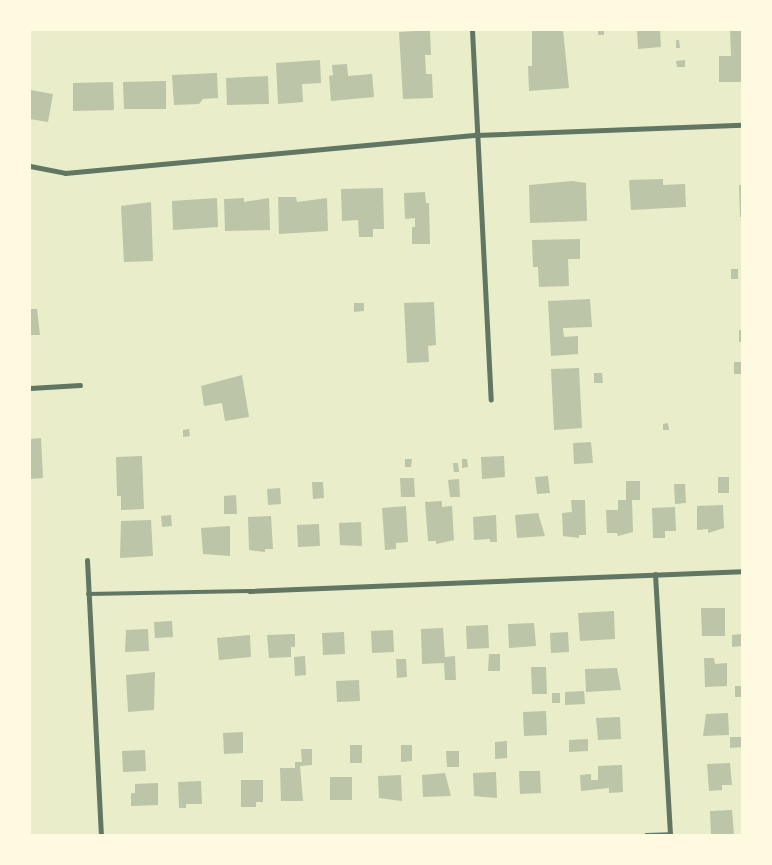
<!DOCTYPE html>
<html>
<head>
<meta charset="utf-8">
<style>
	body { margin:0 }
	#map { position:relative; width:772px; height:865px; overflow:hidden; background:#e9edc9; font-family:"Fira Sans Condensed",sans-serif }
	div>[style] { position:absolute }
	.building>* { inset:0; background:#bcc5a7 }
	.service>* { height:4px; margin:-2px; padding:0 2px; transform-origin:2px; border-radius:2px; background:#617663 }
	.minor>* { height:5px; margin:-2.5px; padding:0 2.5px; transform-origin:2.5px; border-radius:2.5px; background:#617663 }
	span { translate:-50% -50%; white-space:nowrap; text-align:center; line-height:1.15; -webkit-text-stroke:4.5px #fefae0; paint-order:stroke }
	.frame { position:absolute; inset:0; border:31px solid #fefae0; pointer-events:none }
</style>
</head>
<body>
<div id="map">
	<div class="building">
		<i style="clip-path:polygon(430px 30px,431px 55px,425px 55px,426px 74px,432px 74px,433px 98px,403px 99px,399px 32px)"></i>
		<i style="clip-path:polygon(532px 30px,563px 30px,569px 88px,529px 91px,528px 66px,532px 66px)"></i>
		<i style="clip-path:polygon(598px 30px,604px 30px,604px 35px,598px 35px)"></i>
		<i style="clip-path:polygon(637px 30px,660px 30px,661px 47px,638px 49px)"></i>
		<i style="clip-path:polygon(730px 30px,742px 30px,742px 82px,719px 82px,719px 56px,731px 56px)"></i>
		<i style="clip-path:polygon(676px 40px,679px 40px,680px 48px,676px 48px)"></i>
		<i style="clip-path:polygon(320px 60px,321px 83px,302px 84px,303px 102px,278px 104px,276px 63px)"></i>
		<i style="clip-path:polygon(685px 60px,685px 67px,677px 67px,676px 61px)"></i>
		<i style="clip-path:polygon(347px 64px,348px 76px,372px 74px,374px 97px,331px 101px,329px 76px,333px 75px,332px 65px)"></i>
		<i style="clip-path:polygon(217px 73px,218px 98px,203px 99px,199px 104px,174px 105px,172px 75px)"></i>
		<i style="clip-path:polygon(268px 76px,269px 104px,227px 105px,226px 78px)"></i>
		<i style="clip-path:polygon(166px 81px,166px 109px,124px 109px,123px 82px)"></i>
		<i style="clip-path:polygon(113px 82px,114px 110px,73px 111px,73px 83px)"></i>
		<i style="clip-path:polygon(31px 90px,53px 94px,48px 122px,30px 119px)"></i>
		<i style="clip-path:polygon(663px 179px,663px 185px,685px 184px,686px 207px,631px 210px,629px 180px)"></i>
		<i style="clip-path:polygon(572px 181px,586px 183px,587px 221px,530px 223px,529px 185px)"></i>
		<i style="clip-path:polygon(739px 185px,742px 185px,742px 217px,740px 217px)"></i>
		<i style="clip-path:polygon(383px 188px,384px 229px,373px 229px,373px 237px,359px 237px,358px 220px,342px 221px,341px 189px)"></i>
		<i style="clip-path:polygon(425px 192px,426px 203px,429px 203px,430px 244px,412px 244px,412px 227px,415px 227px,415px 218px,405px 219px,404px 193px)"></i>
		<i style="clip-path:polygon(278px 197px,296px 197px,297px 202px,327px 198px,328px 231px,279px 234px)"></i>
		<i style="clip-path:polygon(217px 198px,218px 227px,173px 230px,172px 201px)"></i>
		<i style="clip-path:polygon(244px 198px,244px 202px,269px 198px,270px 230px,225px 231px,224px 199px)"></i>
		<i style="clip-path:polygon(151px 202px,153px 261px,124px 262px,121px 206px)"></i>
		<i style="clip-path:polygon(580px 239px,580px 259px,568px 259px,569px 286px,539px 287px,538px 267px,533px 267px,532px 240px)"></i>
		<i style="clip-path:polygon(731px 269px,738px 269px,738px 279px,731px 279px)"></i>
		<i style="clip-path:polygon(590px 299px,592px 327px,563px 328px,564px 337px,578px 336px,578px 354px,551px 356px,548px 301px)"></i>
		<i style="clip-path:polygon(434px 302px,436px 345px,428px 346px,429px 362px,407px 363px,404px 303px)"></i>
		<i style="clip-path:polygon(354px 303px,364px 303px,364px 311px,354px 312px)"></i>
		<i style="clip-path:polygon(30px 309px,37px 309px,40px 335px,30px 335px)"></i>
		<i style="clip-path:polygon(739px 330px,742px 330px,742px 342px,739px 342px)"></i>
		<i style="clip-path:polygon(734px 362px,742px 362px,742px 374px,734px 374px)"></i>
		<i style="clip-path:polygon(579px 368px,582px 428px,554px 430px,551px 369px)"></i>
		<i style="clip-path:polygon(594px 373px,602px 373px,603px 383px,594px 383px)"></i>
		<i style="clip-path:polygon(242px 375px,249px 417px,225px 421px,222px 403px,204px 406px,201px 386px)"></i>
		<i style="clip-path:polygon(668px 423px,669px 430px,663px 430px,663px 424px)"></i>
		<i style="clip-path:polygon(189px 429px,190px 436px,183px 437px,183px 430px)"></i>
		<i style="clip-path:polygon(41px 438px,43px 478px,30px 479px,30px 439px)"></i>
		<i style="clip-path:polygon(591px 442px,593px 463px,574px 464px,573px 443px)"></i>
		<i style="clip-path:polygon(142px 456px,144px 509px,121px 510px,121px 496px,117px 496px,116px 457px)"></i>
		<i style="clip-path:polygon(504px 456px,505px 477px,482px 479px,481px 457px)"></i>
		<i style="clip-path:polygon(405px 459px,412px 459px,411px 467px,405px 467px)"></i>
		<i style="clip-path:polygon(462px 459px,467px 459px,468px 467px,462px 468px)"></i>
		<i style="clip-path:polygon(453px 463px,458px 463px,459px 472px,454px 472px)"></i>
		<i style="clip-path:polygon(548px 476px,550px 493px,537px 494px,535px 477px)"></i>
		<i style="clip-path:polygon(718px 477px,729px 477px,729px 493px,718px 493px)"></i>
		<i style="clip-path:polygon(400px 478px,414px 478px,415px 497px,401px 497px)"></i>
		<i style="clip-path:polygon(459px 479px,460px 497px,450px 497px,448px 480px)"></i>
		<i style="clip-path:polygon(626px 481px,640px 481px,640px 500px,632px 500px,633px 532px,618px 536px,617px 533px,607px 533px,606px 510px,618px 510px,618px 500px,626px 500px)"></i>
		<i style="clip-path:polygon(312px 482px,323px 482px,324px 498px,313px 499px)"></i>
		<i style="clip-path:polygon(674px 484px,685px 484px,686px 503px,675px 504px)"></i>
		<i style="clip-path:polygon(280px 488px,281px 504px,268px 505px,267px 489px)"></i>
		<i style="clip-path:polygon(236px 495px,237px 514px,224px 514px,224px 496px)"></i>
		<i style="clip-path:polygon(571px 500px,585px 500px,586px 535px,579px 535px,579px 538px,563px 536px,562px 513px,572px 512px)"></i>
		<i style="clip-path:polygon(442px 501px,442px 507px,452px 506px,454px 540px,436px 544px,436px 541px,428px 541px,425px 502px)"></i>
		<i style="clip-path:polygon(723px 505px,724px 528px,708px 533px,708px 529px,697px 530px,697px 506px)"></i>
		<i style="clip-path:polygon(406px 506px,408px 542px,396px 543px,396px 549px,385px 550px,382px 508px)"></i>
		<i style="clip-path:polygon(675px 507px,676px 531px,665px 531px,665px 538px,653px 538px,652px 508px)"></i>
		<i style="clip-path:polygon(538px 513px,545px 536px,517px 538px,515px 515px)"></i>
		<i style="clip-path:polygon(171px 515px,172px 526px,162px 527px,161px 516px)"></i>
		<i style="clip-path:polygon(496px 515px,497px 542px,490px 542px,490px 539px,474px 540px,473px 517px)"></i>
		<i style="clip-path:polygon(271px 516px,273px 549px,265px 549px,265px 552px,249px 550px,248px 517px)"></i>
		<i style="clip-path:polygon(151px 520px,153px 556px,120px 558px,121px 521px)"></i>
		<i style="clip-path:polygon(361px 522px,362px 546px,340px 545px,339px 523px)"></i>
		<i style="clip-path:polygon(319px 524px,320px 546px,298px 547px,297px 525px)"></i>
		<i style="clip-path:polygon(230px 526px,230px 556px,203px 554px,201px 528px)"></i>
		<i style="clip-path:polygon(701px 608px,725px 608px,725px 636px,702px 636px)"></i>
		<i style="clip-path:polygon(614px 611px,615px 639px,580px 641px,578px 613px)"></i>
		<i style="clip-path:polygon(172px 621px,173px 637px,155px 638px,154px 622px)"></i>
		<i style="clip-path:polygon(534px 623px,536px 646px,509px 648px,508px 624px)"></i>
		<i style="clip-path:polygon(488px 625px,489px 648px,467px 649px,466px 626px)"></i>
		<i style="clip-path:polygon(443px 628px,445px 657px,455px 656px,456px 680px,445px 680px,444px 663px,422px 664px,421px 629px)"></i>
		<i style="clip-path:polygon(148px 629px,149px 651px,125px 652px,126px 630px)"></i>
		<i style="clip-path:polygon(393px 630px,394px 652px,372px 653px,371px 631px)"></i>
		<i style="clip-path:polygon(344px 632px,345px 654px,323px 655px,322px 633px)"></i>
		<i style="clip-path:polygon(568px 632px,569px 652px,551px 653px,550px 633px)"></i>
		<i style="clip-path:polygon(295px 634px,295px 647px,291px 647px,291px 657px,269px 658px,267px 635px)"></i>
		<i style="clip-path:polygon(742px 634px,742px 646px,732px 647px,732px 635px)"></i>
		<i style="clip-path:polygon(250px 635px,251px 657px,219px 660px,217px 638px)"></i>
		<i style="clip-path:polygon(489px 654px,500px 654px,500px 671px,488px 671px)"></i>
		<i style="clip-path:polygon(305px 656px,306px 675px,295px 676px,294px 657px)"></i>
		<i style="clip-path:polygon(704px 658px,714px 658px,715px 664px,727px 663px,727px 686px,705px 687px)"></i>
		<i style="clip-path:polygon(396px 659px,406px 659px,407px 677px,397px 678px)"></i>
		<i style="clip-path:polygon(531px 667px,546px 667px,547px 694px,532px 694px)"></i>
		<i style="clip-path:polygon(617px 668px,621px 690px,586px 692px,585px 669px)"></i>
		<i style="clip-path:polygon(155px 672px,154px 710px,128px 712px,126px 675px)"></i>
		<i style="clip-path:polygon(359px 680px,360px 701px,337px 702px,336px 681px)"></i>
		<i style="clip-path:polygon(735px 686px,742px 686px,742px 697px,735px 697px)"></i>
		<i style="clip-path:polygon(584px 691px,585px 704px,565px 705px,565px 692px)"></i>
		<i style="clip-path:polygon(552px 693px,560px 693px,560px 703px,552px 703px)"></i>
		<i style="clip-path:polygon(546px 711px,547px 735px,524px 736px,523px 712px)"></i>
		<i style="clip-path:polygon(728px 713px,729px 735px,703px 736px,706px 714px)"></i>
		<i style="clip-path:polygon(620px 717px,621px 739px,598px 740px,596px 718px)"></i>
		<i style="clip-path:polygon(243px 732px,243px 753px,224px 754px,223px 733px)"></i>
		<i style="clip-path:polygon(730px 737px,742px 737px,742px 747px,730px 748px)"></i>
		<i style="clip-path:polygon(588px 739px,588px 751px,569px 752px,569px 740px)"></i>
		<i style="clip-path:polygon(507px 741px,507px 758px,495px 759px,495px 742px)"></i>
		<i style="clip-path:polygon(350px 745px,362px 745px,362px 763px,350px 763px)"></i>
		<i style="clip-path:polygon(401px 745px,412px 745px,412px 761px,401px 762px)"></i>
		<i style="clip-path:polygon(301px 749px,312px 749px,312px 765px,300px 766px,303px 801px,281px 801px,280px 768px,295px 768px,295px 762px,302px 762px)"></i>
		<i style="clip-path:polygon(145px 750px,146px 771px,123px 772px,122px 751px)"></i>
		<i style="clip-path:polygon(446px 751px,459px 751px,459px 767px,447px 767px)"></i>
		<i style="clip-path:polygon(730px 763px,732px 785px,722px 785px,722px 790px,709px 791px,707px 764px)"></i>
		<i style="clip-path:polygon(622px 765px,623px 792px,609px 793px,609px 788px,581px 791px,580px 775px,591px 774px,591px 780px,598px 780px,598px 766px)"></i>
		<i style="clip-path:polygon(519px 771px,540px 771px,541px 793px,520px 794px)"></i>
		<i style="clip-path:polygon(496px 772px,497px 798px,474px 796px,473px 773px)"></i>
		<i style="clip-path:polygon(445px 773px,451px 796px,423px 797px,422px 775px)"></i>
		<i style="clip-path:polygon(401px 775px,402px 801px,379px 798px,378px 776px)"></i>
		<i style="clip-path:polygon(330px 777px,352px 777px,352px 800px,330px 800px)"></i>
		<i style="clip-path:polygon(241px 780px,263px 780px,263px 802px,256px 802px,256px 807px,241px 807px)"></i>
		<i style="clip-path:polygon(201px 781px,202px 804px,186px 804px,186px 808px,179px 808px,178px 782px)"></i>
		<i style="clip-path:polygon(158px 783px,158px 805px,131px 806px,131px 793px,135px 793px,135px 784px)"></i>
		<i style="clip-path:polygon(732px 810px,734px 835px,711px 835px,710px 811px)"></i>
	</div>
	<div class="service">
		<i style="left:88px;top:594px;width:161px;rotate:-1.1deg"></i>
	</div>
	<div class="minor">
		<i style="left:472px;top:30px;width:370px;rotate:87.1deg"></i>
		<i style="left:30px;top:166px;width:36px;rotate:11deg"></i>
		<i style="left:65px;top:173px;width:413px;rotate:-5.3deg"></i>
		<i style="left:476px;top:135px;width:266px;rotate:-2.2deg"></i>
		<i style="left:30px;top:388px;width:50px;rotate:-3.4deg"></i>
		<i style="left:87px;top:560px;width:275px;rotate:87.1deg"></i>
		<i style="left:655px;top:574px;width:261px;rotate:86.7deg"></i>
		<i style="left:249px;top:591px;width:493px;rotate:-2.3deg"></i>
		<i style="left:646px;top:835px;width:24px;rotate:-2deg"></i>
	</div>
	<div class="frame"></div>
</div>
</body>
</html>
